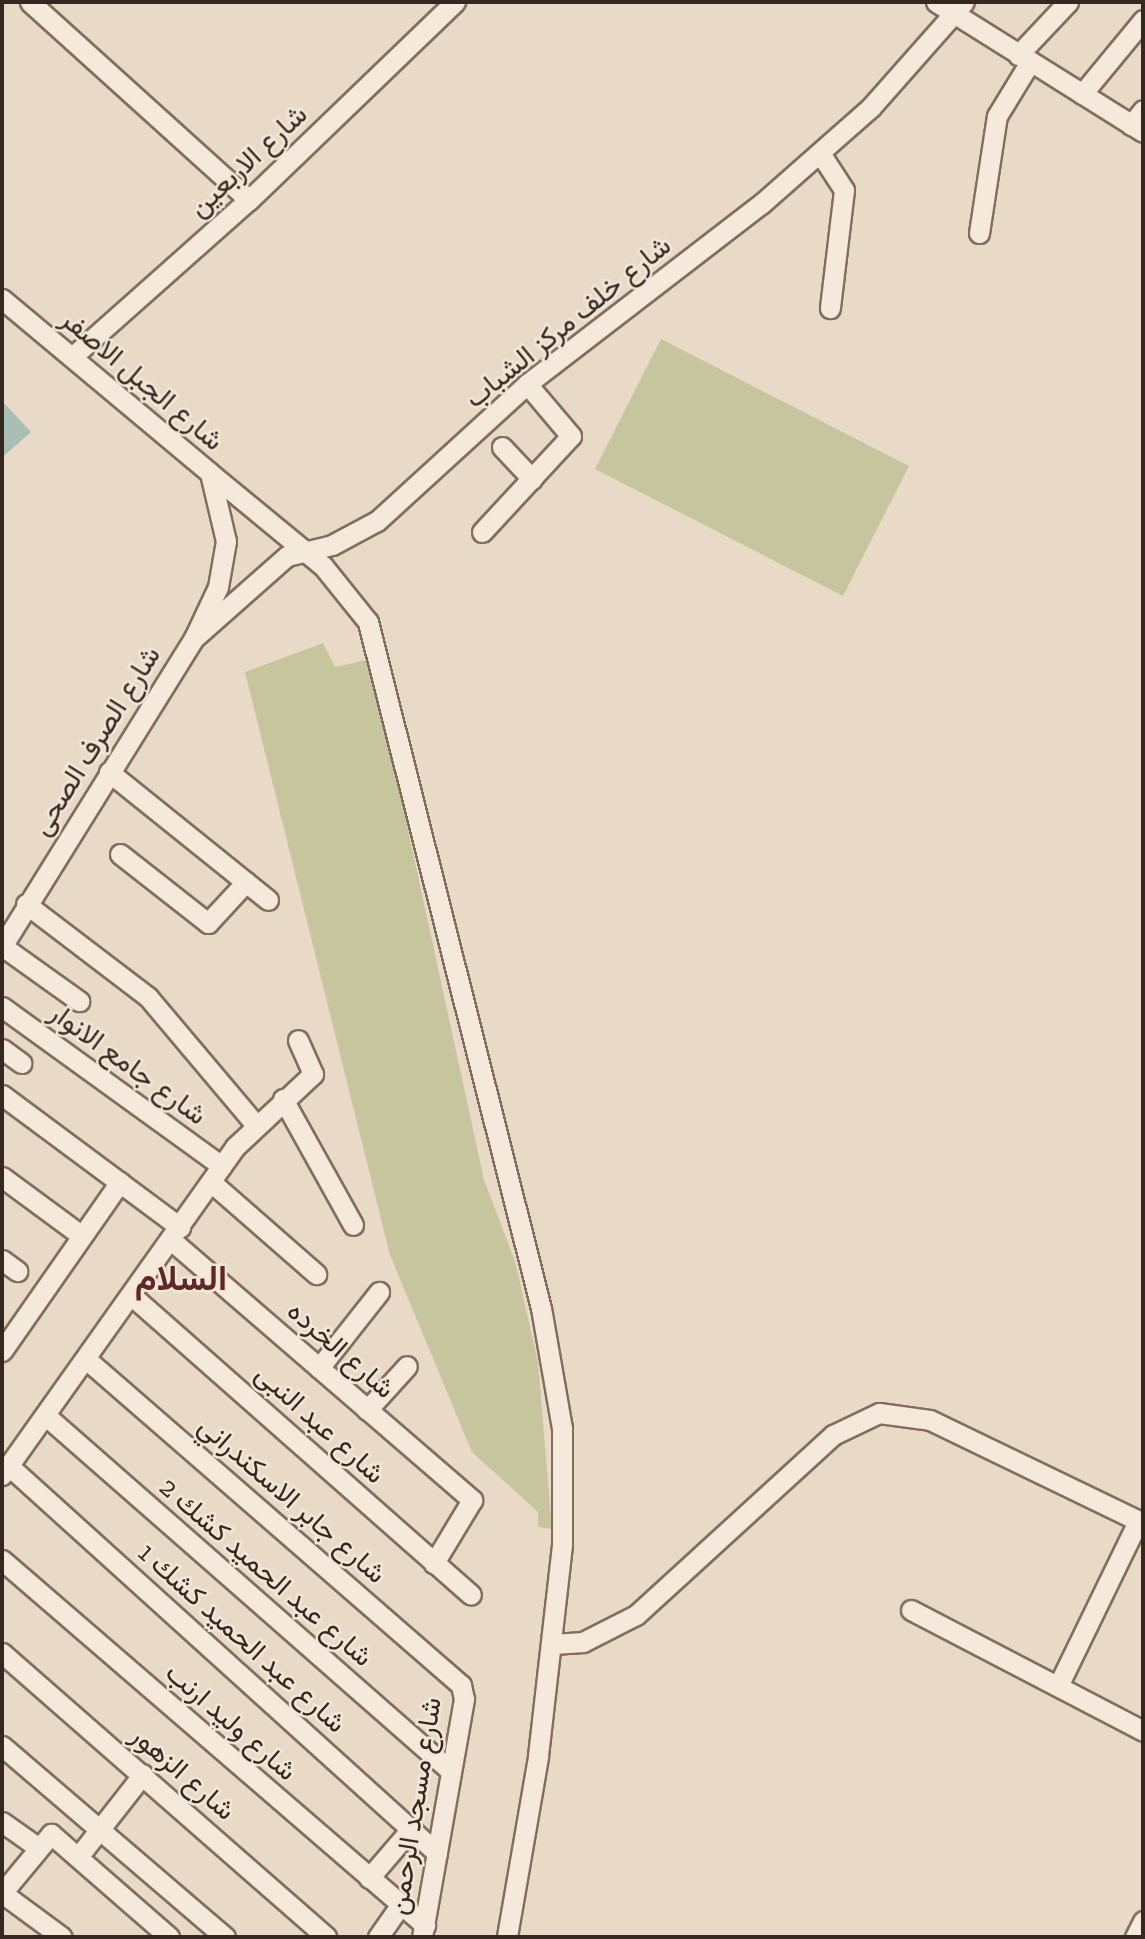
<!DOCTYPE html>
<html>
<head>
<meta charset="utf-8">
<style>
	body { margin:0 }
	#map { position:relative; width:1145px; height:1939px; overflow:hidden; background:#e9dac8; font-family:"Zilla Slab",Vazirmatn,serif }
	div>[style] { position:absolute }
	.green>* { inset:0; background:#c6c59d }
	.water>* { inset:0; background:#a9beb4 }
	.roads { filter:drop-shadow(2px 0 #836d5f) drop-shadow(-2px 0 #836d5f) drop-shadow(0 2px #836d5f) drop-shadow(0 -2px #836d5f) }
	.minor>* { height:19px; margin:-9.5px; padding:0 9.5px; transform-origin:9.5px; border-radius:9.5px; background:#f5e9db }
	span { translate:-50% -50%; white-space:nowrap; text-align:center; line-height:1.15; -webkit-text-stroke:5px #f2e6d7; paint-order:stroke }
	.street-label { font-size:28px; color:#352821 }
	.district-label { font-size:35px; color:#5d2826; font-weight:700 }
	.frame { position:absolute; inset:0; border:4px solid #352821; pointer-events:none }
</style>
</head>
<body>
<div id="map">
	<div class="green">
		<i style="clip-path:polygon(661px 339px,909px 466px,843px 596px,595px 469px)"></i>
		<i style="clip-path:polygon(323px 643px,335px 667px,371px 659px,484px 1180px,515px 1261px,538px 1362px,552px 1529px,538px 1527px,538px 1512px,472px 1452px,390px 1255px,245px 672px)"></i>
	</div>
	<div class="water">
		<i style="clip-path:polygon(2px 401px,31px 432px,5px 455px,2px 452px)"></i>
	</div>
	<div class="roads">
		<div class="minor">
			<i style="left:30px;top:2px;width:295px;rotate:42.1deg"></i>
			<i style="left:936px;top:2px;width:244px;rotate:32.1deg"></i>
			<i style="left:1018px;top:55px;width:73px;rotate:-46.7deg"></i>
			<i style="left:1082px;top:94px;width:96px;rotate:-50.5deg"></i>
			<i style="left:1131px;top:125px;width:19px;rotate:-51deg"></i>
			<i style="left:820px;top:153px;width:44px;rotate:57deg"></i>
			<i style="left:844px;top:190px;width:119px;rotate:96.8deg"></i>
			<i style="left:979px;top:233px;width:118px;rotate:-81.3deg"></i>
			<i style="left:997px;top:116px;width:63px;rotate:-58.6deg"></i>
			<i style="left:2px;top:299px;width:271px;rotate:39.9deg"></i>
			<i style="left:210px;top:473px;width:70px;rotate:76.8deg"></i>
			<i style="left:226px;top:541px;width:47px;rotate:99.9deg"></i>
			<i style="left:218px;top:587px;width:56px;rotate:115.2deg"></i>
			<i style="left:194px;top:638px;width:363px;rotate:121.9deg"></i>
			<i style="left:73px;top:356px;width:235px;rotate:-41.6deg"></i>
			<i style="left:249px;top:200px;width:286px;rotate:-43.9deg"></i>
			<i style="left:502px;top:447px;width:44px;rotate:46.8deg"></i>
			<i style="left:210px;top:473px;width:146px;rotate:39.5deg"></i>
			<i style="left:323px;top:566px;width:72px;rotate:51.2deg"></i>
			<i style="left:368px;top:622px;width:707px;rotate:75.85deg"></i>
			<i style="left:541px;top:1308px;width:122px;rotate:80.1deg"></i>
			<i style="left:562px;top:1428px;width:117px;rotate:90deg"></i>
			<i style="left:562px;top:1545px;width:213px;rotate:96.5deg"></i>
			<i style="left:538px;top:1757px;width:183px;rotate:99.8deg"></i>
			<i style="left:482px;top:532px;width:131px;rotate:-47.2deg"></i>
			<i style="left:571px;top:436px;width:68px;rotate:-130.2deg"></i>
			<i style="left:194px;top:638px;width:124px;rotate:-41.4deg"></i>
			<i style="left:287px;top:556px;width:46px;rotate:-13.7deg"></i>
			<i style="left:332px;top:545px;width:51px;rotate:-28.1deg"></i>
			<i style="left:377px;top:521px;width:203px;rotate:-42.4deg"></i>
			<i style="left:527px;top:384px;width:295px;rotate:-37.6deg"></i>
			<i style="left:761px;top:204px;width:147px;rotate:-41.4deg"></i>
			<i style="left:871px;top:107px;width:140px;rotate:-48.5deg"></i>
			<i style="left:109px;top:772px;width:204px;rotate:38.8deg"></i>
			<i style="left:120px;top:854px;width:112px;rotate:38.1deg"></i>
			<i style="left:208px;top:923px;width:56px;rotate:-47.2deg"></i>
			<i style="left:26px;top:904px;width:153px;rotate:37.3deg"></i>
			<i style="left:148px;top:997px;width:166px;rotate:49.9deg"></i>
			<i style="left:2px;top:946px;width:95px;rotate:35.5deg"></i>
			<i style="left:2px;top:1007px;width:271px;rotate:35.9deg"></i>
			<i style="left:2px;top:1049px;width:24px;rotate:36deg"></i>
			<i style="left:2px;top:1095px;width:222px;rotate:36.6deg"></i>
			<i style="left:283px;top:1099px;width:144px;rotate:60.9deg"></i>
			<i style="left:2px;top:1177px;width:99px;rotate:36.4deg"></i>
			<i style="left:211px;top:1182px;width:140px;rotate:41.2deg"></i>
			<i style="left:171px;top:1240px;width:398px;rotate:40.8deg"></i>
			<i style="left:472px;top:1500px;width:74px;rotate:121.1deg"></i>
			<i style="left:2px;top:1260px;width:19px;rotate:36deg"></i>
			<i style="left:131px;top:1295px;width:453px;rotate:41.4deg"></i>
			<i style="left:2px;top:1351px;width:206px;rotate:-55.1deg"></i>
			<i style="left:86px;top:1359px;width:497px;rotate:41deg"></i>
			<i style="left:461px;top:1685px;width:14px;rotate:78deg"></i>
			<i style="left:464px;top:1699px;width:242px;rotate:100deg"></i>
			<i style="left:319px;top:1368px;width:97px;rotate:-51.7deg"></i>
			<i style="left:367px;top:1410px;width:59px;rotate:-47.7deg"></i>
			<i style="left:45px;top:1415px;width:540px;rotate:41.25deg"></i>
			<i style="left:9px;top:1466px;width:577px;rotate:42.12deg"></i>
			<i style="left:2px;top:1475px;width:402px;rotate:-54.6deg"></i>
			<i style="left:235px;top:1147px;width:107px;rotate:-43.1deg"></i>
			<i style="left:313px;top:1074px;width:37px;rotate:-114deg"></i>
			<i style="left:2px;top:1560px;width:559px;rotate:40.79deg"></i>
			<i style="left:911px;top:1610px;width:262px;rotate:27.5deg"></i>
			<i style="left:553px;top:1644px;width:30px;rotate:-4deg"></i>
			<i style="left:583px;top:1642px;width:59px;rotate:-27deg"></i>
			<i style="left:636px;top:1615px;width:267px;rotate:-42.4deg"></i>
			<i style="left:833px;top:1435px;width:51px;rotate:-25.6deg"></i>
			<i style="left:879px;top:1413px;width:51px;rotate:7.8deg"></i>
			<i style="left:930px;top:1420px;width:237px;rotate:25.8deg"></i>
			<i style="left:2px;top:1653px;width:431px;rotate:41.2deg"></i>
			<i style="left:1058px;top:1686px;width:183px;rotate:-64.1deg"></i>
			<i style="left:2px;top:1746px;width:294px;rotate:40.6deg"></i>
			<i style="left:2px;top:1822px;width:42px;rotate:35.2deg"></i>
			<i style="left:78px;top:1857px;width:105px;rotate:-51.9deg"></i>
			<i style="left:369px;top:1878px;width:65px;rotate:-49.4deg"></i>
			<i style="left:2px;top:1893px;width:77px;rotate:-50.3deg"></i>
			<i style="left:51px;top:1834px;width:157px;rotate:41.1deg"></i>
			<i style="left:2px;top:1893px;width:74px;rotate:36.3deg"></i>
			<i style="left:378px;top:1937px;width:39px;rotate:-55deg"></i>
			<i style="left:1135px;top:1937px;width:18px;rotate:-63deg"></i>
		</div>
	</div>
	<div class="street-label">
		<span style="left:248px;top:161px;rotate:-43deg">شارع الاربعين</span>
		<span style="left:568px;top:322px;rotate:-39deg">شارع خلف مركز الشباب</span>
		<span style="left:142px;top:380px;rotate:40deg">شارع الجبل الاصفر</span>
		<span style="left:96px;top:741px;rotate:-58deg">شارع الصرف الصحى</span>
		<span style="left:128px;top:1064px;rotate:36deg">شارع جامع الانوار</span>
		<span style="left:341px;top:1350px;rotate:41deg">شارع الخرده</span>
		<span style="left:320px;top:1424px;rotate:42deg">شارع عبد النبى</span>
		<span style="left:292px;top:1500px;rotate:41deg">شارع جابر الاسكندراني</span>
		<span style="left:266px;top:1572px;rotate:41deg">شارع عبد الحميد كشك 2</span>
		<span style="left:242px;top:1638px;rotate:42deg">شارع عبد الحميد كشك 1</span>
		<span style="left:231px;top:1722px;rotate:41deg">شارع وليد ارنب</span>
		<span style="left:183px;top:1773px;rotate:41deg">شارع الزهور</span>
		<span style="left:415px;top:1806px;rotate:-81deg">شارع مسجد الرحمن</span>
	</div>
	<div class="district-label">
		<span style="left:181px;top:1278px">السلام</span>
	</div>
	<div class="frame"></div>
</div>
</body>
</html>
